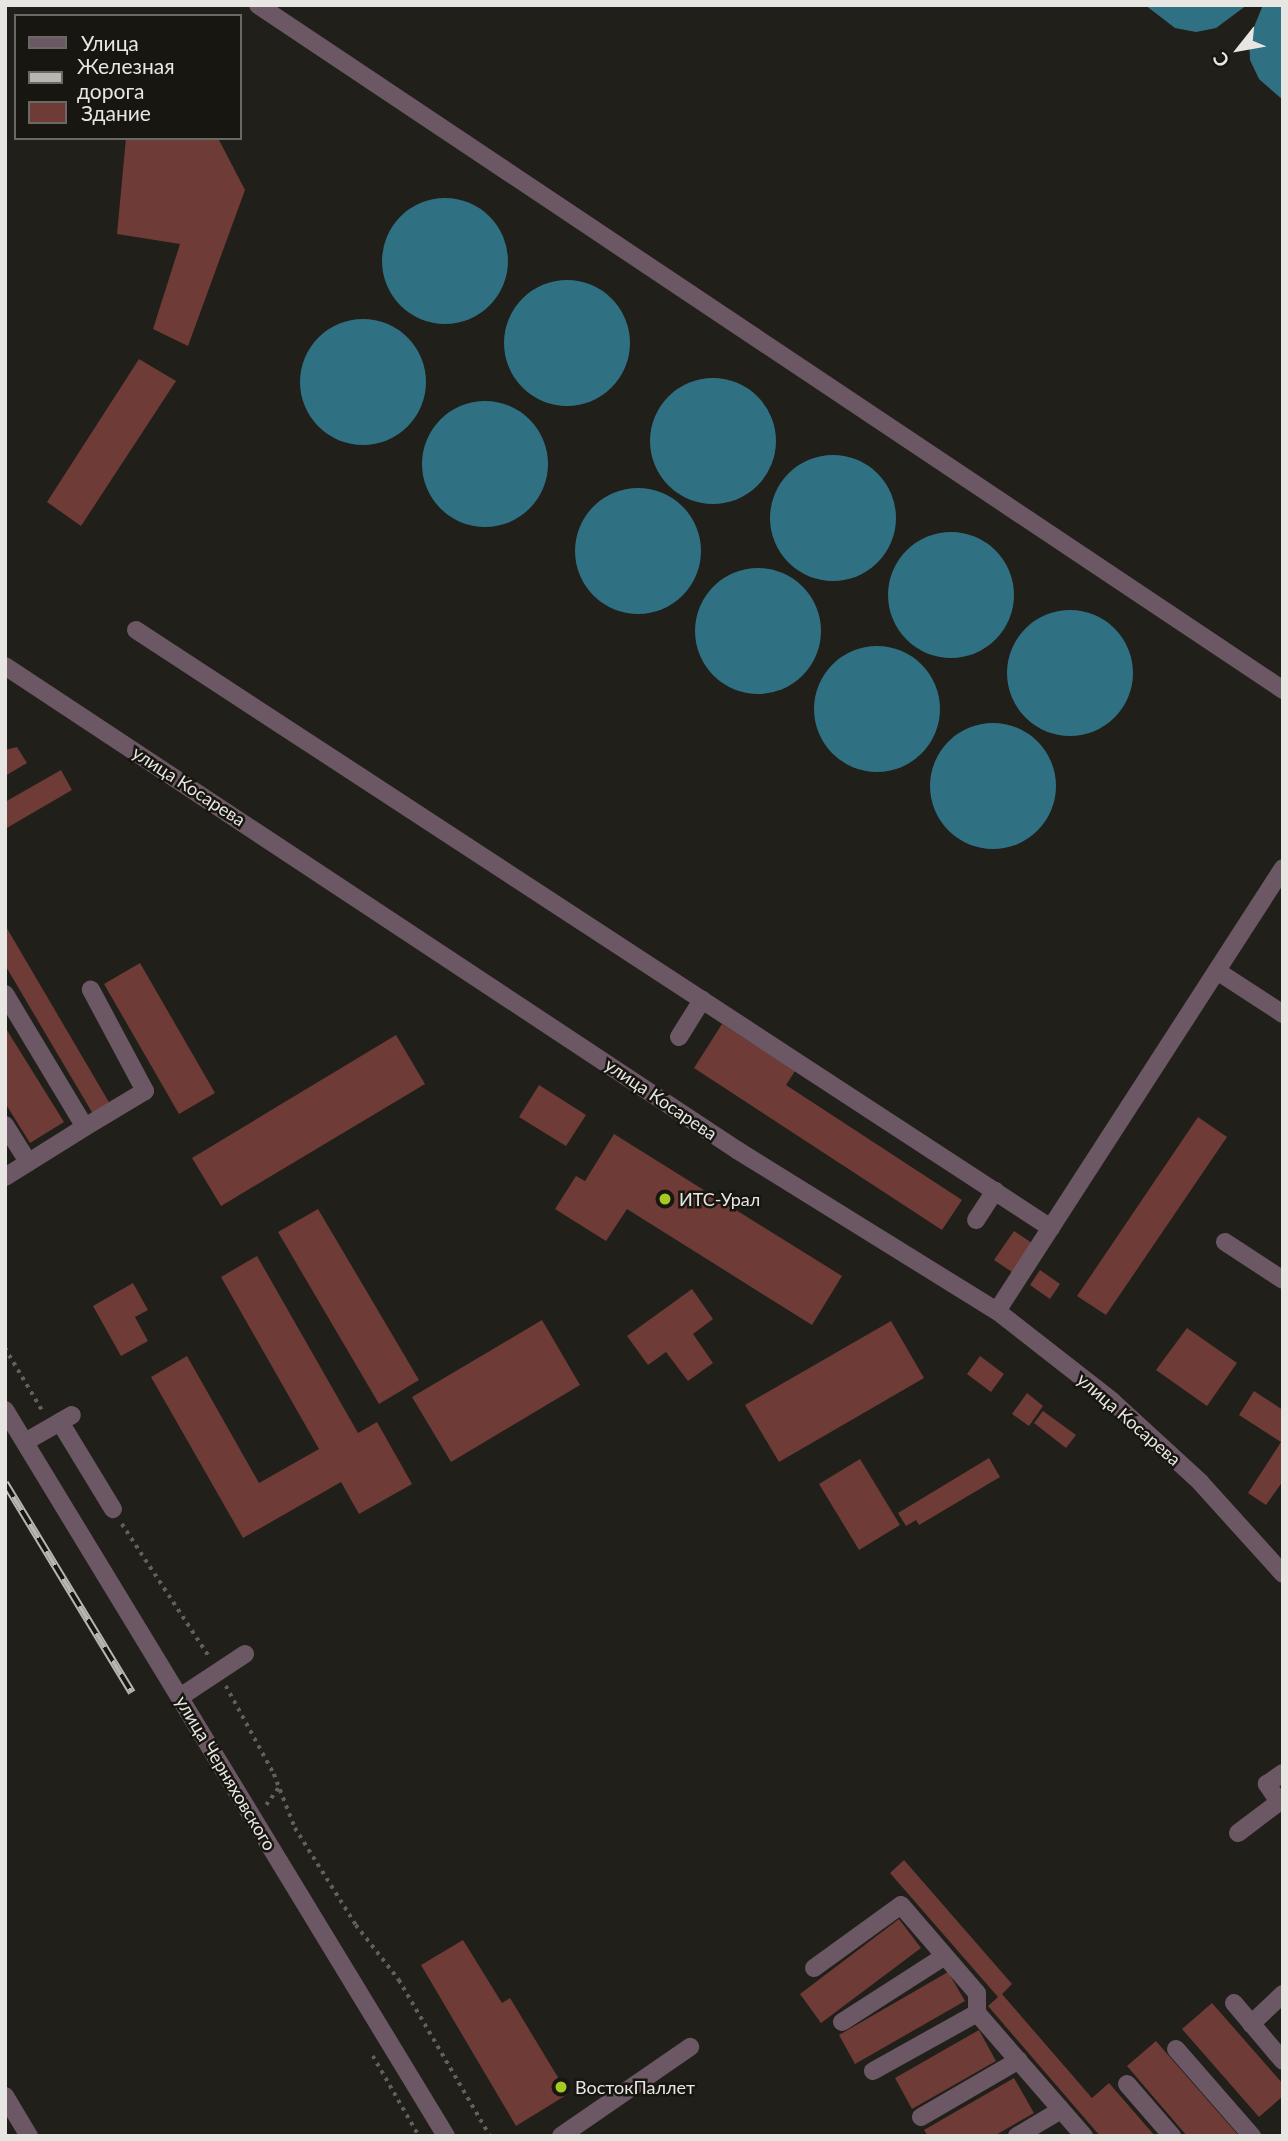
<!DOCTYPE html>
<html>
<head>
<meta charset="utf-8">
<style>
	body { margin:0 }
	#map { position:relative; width:1288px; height:2141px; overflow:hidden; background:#211f19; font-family:Lato,sans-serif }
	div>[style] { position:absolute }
	.water>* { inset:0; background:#2f7083 }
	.round { border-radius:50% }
	.building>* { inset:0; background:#6e3b36 }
	.path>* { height:3.5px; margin-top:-1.75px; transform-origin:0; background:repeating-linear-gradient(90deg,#62605a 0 3.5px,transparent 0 8.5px) }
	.minor>* { height:18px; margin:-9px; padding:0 9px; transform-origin:9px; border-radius:9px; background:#6c5864 }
	.rail>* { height:8px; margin-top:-4px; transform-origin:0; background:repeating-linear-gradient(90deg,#181610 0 16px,#b8b6b1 0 32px); box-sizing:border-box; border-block:2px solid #b8b6b1 }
	.dots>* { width:19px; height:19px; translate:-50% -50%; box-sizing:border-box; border:4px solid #181610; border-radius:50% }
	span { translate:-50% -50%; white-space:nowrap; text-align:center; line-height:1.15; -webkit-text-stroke:5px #181610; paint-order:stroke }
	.street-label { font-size:18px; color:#e8e6e2 }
	.poi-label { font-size:18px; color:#e8e6e2 }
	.left { translate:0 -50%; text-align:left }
	.frame { position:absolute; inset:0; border:7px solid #e8e6e2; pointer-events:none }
	.legend { position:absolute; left:14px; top:14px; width:228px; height:126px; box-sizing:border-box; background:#181610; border:2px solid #6b6964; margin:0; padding:9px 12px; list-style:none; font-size:21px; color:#e8e6e2 }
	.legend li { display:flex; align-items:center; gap:14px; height:35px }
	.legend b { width:35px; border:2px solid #6b6964 }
	.north { position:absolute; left:1204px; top:14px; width:70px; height:70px; -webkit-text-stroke:5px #181610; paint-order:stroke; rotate:239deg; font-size:19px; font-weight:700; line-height:28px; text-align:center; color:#e8e6e2 }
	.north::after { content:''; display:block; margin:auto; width:24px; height:32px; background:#e8e6e2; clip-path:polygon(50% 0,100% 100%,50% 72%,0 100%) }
</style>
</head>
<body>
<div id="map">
	<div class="water">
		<i style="clip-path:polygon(1145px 5px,1247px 5px,1216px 28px,1196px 32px,1175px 28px)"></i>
		<i style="clip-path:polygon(1263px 5px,1283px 5px,1283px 100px,1259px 79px,1250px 60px,1249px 39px)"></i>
		<i class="round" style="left:382px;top:198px;width:126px;height:126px"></i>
		<i class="round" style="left:504px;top:280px;width:126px;height:126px"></i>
		<i class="round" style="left:300px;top:319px;width:126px;height:126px"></i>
		<i class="round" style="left:650px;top:378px;width:126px;height:126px"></i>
		<i class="round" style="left:422px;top:401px;width:126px;height:126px"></i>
		<i class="round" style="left:770px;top:455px;width:126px;height:126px"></i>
		<i class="round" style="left:575px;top:488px;width:126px;height:126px"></i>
		<i class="round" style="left:888px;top:532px;width:126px;height:126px"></i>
		<i class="round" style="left:695px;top:568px;width:126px;height:126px"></i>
		<i class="round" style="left:1007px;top:610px;width:126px;height:126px"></i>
		<i class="round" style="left:814px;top:646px;width:126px;height:126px"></i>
		<i class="round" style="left:930px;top:723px;width:126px;height:126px"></i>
	</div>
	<div class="building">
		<i style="clip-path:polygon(126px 138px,218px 138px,245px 190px,188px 346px,153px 329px,180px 244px,117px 234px)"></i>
		<i style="clip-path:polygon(139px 359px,176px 381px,81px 526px,47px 502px)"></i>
		<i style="clip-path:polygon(17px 747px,27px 763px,5px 776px,5px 750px)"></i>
		<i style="clip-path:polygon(61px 770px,72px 790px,5px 829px,5px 802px)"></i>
		<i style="clip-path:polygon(5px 925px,110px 1104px,93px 1114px,5px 965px)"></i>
		<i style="clip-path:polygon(140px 963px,215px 1093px,179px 1114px,104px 984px)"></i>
		<i style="clip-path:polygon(722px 1024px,795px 1071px,786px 1085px,962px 1200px,942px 1230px,694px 1068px)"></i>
		<i style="clip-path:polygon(5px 1027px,64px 1122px,30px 1143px,5px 1103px)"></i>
		<i style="clip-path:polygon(396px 1035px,425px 1084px,221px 1206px,192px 1158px)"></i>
		<i style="clip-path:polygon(539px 1085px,586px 1115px,566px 1146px,519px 1117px)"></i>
		<i style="clip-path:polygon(1198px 1117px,1227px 1137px,1106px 1315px,1077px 1296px)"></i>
		<i style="clip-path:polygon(614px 1134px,842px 1276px,812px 1325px,627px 1209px,606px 1241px,555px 1209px,576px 1176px,585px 1181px)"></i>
		<i style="clip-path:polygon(318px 1209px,419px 1380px,379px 1404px,278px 1232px)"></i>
		<i style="clip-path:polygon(1014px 1231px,1032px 1243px,1012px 1272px,994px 1260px)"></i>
		<i style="clip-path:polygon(257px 1256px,358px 1433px,377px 1422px,412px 1484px,359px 1514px,341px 1482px,243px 1538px,151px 1377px,187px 1356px,259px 1483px,319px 1449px,221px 1277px)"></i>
		<i style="clip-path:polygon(1040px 1270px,1060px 1284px,1050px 1299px,1030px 1285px)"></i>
		<i style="clip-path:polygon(133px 1283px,148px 1310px,135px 1317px,148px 1341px,121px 1356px,93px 1306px)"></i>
		<i style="clip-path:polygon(692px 1289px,713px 1319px,693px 1334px,713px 1363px,688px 1381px,666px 1352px,648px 1365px,627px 1336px)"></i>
		<i style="clip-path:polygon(542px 1320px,580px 1385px,451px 1462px,412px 1397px)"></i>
		<i style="clip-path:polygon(891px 1321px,924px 1378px,779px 1462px,745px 1405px)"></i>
		<i style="clip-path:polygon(1187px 1328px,1237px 1363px,1207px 1406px,1156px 1370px)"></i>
		<i style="clip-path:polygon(980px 1356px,1004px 1374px,991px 1392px,967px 1374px)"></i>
		<i style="clip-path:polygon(1254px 1391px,1283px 1410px,1283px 1481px,1266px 1505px,1248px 1493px,1281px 1442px,1239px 1415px)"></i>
		<i style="clip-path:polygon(1027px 1393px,1043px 1406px,1029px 1426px,1012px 1414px)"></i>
		<i style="clip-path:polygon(1043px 1411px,1076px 1435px,1066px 1448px,1034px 1423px)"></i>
		<i style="clip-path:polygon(989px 1458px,1000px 1477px,919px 1525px,916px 1520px,906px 1526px,898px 1513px)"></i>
		<i style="clip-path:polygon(860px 1459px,900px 1525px,859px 1550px,819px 1484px)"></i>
		<i style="clip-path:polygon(904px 1860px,1012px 1984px,1002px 1994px,1092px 2098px,1109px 2083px,1155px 2136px,1100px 2136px,988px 2006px,998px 1997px,890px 1873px)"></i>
		<i style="clip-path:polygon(899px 1919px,921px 1948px,821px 2023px,800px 1994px)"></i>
		<i style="clip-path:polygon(463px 1940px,502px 2003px,510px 1998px,568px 2094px,516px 2126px,421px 1965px)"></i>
		<i style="clip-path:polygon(948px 1972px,965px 2001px,855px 2064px,839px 2035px)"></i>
		<i style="clip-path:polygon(1212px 2003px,1283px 2084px,1283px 2096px,1259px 2117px,1182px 2029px)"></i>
		<i style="clip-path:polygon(979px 2030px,996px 2061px,912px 2109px,895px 2078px)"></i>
		<i style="clip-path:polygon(1156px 2041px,1162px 2048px,1239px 2136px,1187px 2136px,1127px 2066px)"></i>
		<i style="clip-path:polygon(1014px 2078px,1034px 2113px,994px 2136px,928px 2136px,924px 2130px)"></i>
	</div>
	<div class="path">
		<i style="left:5px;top:1348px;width:72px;rotate:59.2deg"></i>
		<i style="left:122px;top:1524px;width:157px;rotate:56.7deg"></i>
		<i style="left:226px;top:1686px;width:100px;rotate:61.4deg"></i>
		<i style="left:274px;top:1774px;width:58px;rotate:68.7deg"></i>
		<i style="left:295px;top:1828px;width:115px;rotate:57.8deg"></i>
		<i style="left:356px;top:1925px;width:70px;rotate:52deg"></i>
		<i style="left:399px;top:1980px;width:181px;rotate:59.7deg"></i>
		<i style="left:266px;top:1805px;width:22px;rotate:-54deg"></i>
		<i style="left:373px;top:2056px;width:92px;rotate:60.1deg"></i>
	</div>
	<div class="minor">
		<i style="left:258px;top:5px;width:1233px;rotate:33.75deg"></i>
		<i style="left:136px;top:630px;width:1093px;rotate:33.17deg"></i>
		<i style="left:5px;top:666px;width:878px;rotate:33.47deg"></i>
		<i style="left:737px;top:1150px;width:306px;rotate:31.8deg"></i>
		<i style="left:997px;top:1311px;width:146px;rotate:38deg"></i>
		<i style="left:1112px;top:1401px;width:120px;rotate:42.6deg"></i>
		<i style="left:1200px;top:1482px;width:124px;rotate:47.9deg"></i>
		<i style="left:1217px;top:971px;width:79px;rotate:33.1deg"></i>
		<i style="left:5px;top:994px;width:155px;rotate:59deg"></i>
		<i style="left:85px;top:1127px;width:94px;rotate:148deg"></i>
		<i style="left:679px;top:1037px;width:44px;rotate:-58.1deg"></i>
		<i style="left:5px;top:1125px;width:44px;rotate:58.1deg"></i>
		<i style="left:85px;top:1127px;width:70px;rotate:-31deg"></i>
		<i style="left:145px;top:1091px;width:115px;rotate:-118.1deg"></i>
		<i style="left:976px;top:1220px;width:35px;rotate:-57deg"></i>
		<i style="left:1225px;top:1242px;width:69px;rotate:33.2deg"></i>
		<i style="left:997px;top:1311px;width:527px;rotate:-57.15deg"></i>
		<i style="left:5px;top:1410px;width:849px;rotate:58.72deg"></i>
		<i style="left:60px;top:1422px;width:102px;rotate:58.7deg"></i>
		<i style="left:25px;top:1442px;width:54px;rotate:-29.9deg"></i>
		<i style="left:180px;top:1697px;width:78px;rotate:-33.5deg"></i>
		<i style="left:1238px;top:1833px;width:51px;rotate:-37.1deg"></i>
		<i style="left:1279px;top:1802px;width:22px;rotate:-124deg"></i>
		<i style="left:1267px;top:1784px;width:19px;rotate:-35deg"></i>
		<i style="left:814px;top:1968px;width:107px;rotate:-35.9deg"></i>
		<i style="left:901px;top:1905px;width:116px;rotate:49.2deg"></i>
		<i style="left:977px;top:1993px;width:20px;rotate:90deg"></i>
		<i style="left:977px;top:2013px;width:163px;rotate:49deg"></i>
		<i style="left:1234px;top:2003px;width:76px;rotate:49.8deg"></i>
		<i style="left:842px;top:2022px;width:122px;rotate:-32.7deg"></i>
		<i style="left:1251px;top:2024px;width:44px;rotate:-43.2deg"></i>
		<i style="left:1176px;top:2049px;width:116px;rotate:48.9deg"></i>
		<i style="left:873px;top:2071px;width:119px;rotate:-29.1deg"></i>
		<i style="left:1127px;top:2084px;width:69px;rotate:49.1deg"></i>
		<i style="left:5px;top:2096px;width:47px;rotate:59deg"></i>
		<i style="left:921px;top:2117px;width:113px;rotate:-30.2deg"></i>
		<i style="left:561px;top:2136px;width:157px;rotate:-34.6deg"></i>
		<i style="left:1017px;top:2136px;width:51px;rotate:-30.6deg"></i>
	</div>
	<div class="rail">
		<i style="left:5px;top:1483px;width:245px;rotate:58.8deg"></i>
	</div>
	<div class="dots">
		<i style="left:665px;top:1199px;background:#a5c824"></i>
		<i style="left:561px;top:2087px;background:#a5c824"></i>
	</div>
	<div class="street-label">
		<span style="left:189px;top:786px;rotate:33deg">улица Косарева</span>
		<span style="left:661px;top:1099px;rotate:34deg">улица Косарева</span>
		<span style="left:1129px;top:1419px;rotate:41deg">улица Косарева</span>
		<span style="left:226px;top:1773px;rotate:59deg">улица Черняховского</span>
	</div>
	<div class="poi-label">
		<span class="left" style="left:679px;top:1199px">ИТС-Урал</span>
		<span class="left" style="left:575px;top:2087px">ВостокПаллет</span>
	</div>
	<div class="frame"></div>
	<ul class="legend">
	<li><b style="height:9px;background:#6c5864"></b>Улица</li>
	<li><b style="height:9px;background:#b8b6b1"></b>Железная дорога</li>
	<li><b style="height:19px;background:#6e3b36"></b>Здание</li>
	</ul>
	<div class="north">С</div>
</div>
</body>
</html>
